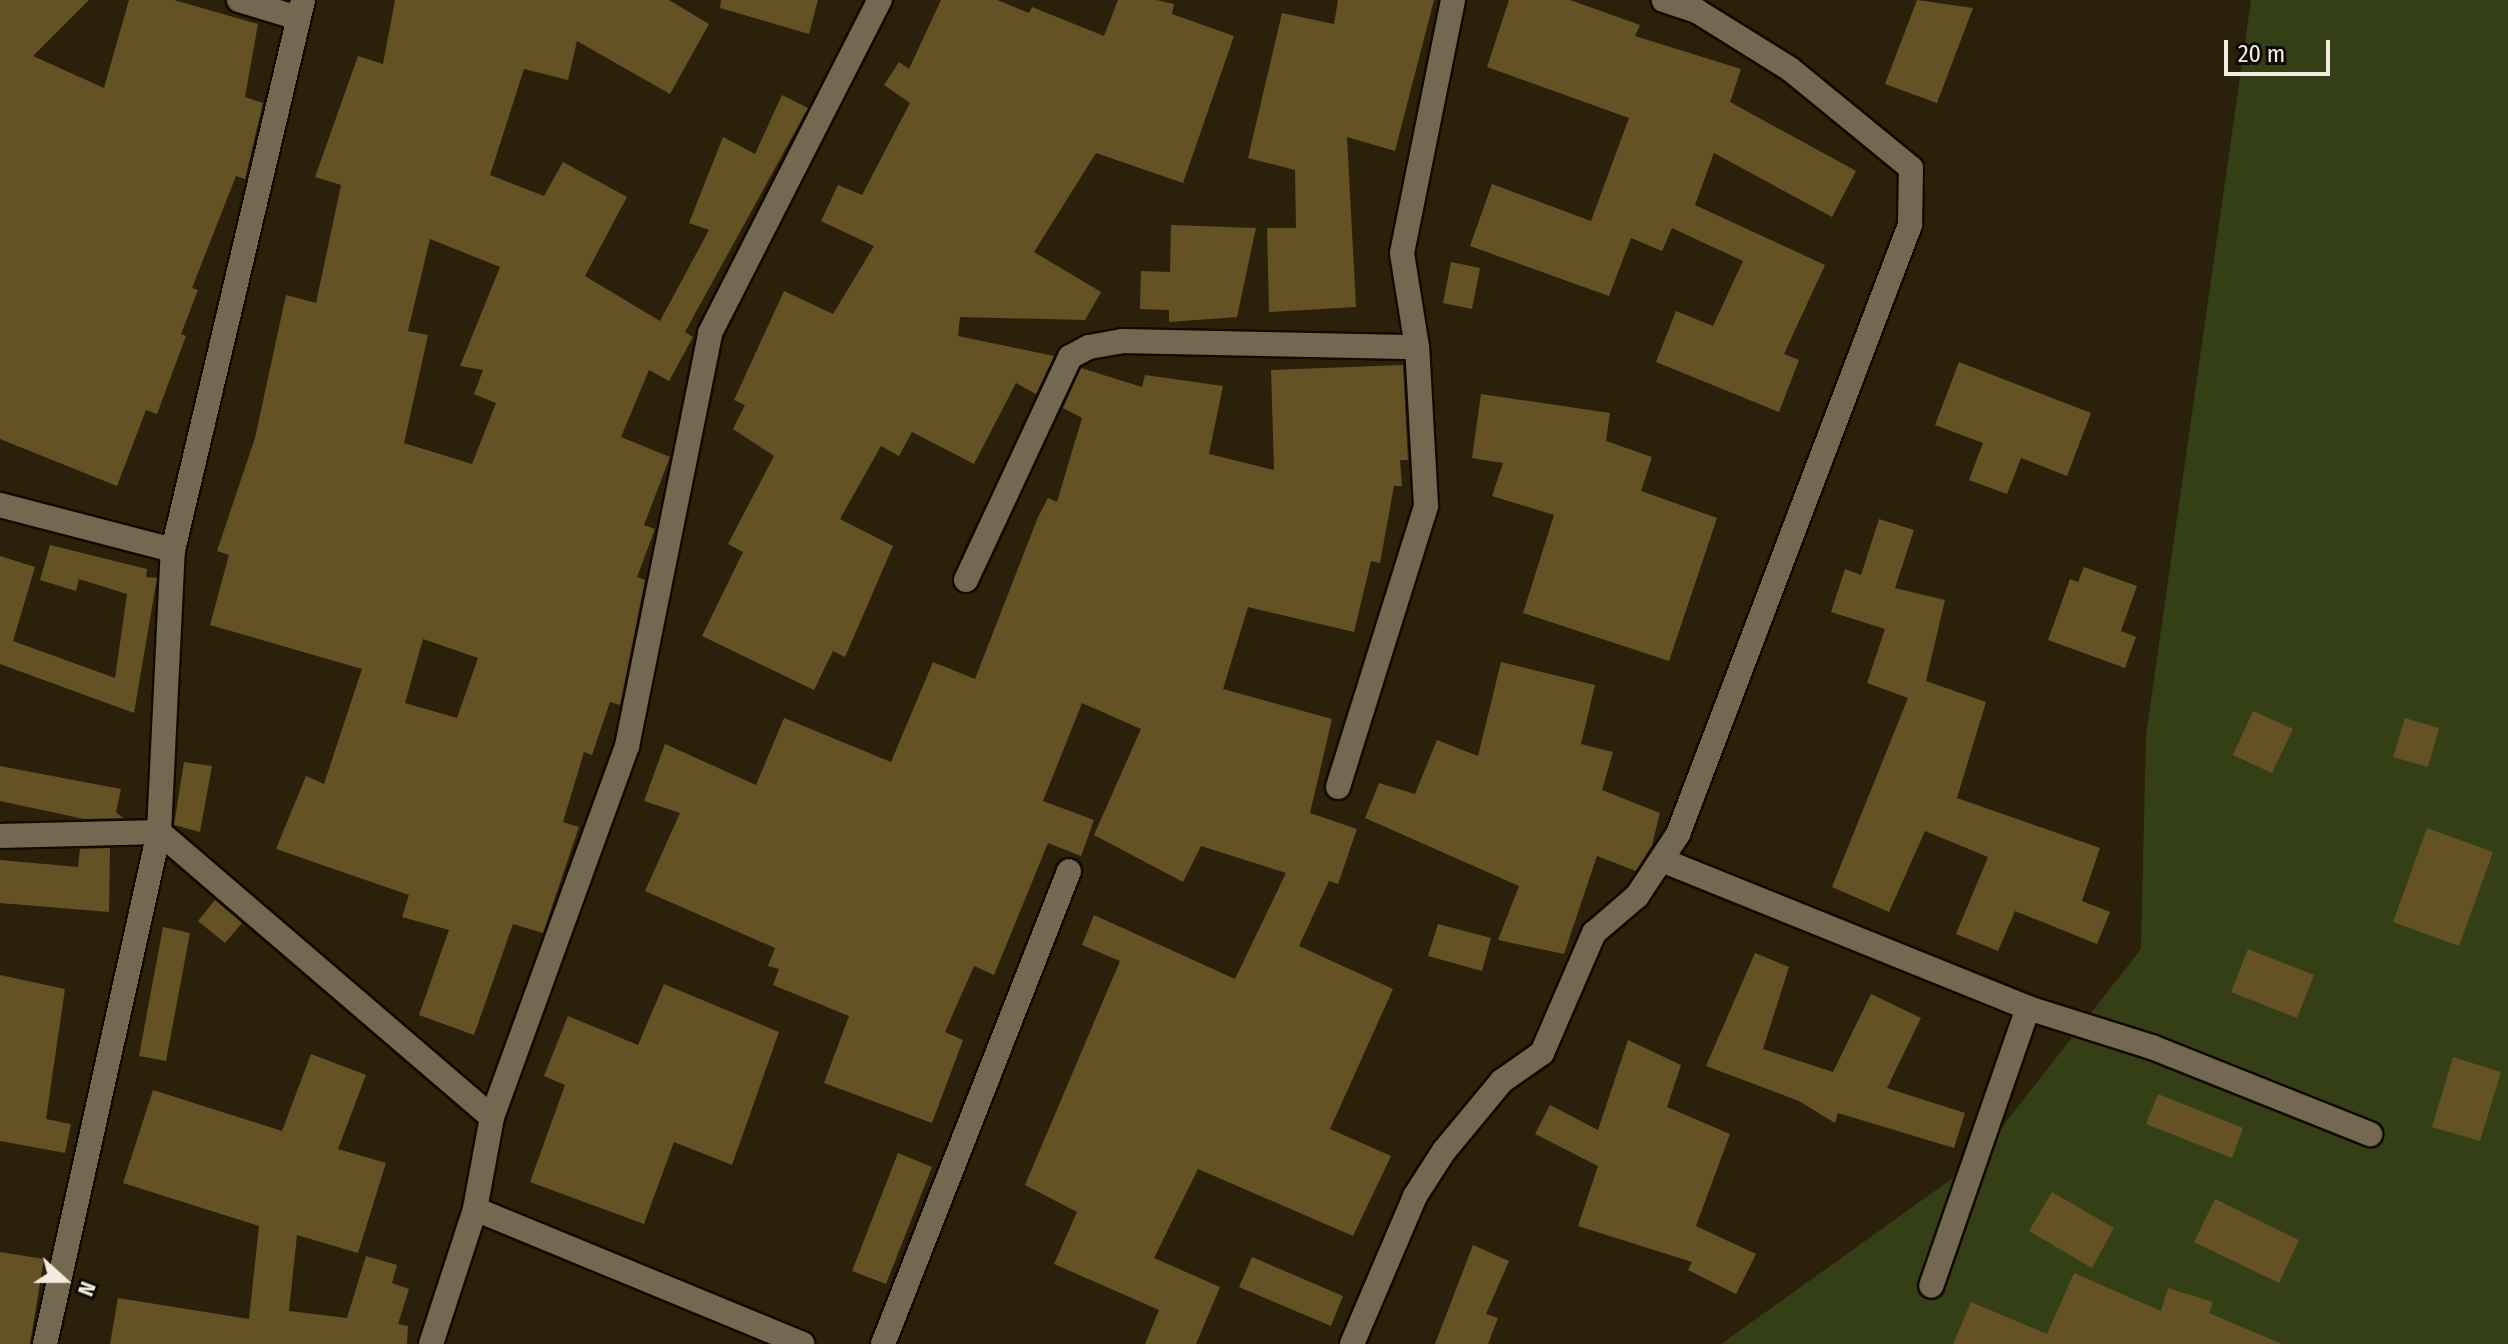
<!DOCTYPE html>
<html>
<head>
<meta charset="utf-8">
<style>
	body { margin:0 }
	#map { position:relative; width:2508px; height:1344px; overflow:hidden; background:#2b210a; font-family:"Fira Sans Condensed",sans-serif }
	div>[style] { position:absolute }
	.green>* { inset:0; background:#343f16 }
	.building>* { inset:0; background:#645124 }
	.roads { filter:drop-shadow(2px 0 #130a00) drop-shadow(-2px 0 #130a00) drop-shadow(0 2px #130a00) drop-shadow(0 -2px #130a00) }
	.minor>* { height:24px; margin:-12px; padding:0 12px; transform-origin:12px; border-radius:12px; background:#746950 }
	span { translate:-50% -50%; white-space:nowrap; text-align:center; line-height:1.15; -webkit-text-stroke:6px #0f0b04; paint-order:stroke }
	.north { position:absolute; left:24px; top:1240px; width:80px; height:80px; -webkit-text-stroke:6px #0f0b04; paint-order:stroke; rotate:111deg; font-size:22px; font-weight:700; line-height:32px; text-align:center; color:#f2ecde }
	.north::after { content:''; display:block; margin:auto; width:28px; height:36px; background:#f2ecde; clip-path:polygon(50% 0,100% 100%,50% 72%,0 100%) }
	.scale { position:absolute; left:2224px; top:40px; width:106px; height:36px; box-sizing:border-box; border:4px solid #f2ecde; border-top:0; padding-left:10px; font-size:24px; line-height:28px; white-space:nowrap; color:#f2ecde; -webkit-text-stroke:6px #0f0b04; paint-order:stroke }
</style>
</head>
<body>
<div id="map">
	<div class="green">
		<i style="clip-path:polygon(2251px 0,2508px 0,2508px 1344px,1721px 1344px,1974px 1163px,2141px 949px,2146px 735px)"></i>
	</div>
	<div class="building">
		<i style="clip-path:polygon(0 0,89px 0,33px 56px,104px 88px,129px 0,174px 0,258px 24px,245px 97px,263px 103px,245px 179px,236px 176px,192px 288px,198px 290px,181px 334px,186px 336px,157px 414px,146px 410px,117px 486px,0 439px)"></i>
		<i style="clip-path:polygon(evenodd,395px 0,669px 0,709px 24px,670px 94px,577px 41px,568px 80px,524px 69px,490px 175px,544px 196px,563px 162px,627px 197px,585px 276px,660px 321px,709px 230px,689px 223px,723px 137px,755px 154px,782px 95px,808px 108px,685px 332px,693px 337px,669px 381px,649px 370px,621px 437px,670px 457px,644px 525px,655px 529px,637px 577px,645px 580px,620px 705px,610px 702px,592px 755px,584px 752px,563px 822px,579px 827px,543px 933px,513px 924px,474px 1035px,419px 1015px,449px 930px,402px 917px,409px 895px,276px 849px,306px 776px,324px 784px,362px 669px,210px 625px,229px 555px,217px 551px,255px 438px,286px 295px,316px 303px,341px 185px,315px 177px,358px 56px,383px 64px,395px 0,430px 239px,500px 267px,460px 366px,483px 370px,474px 394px,496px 403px,472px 464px,404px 443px,428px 335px,408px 331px,430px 239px,395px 0,423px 639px,478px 658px,457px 718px,405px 703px,423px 639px)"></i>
		<i style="clip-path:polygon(721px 0,818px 0,809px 34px,720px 8px)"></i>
		<i style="clip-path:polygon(941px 0,997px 0,1029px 13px,1032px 7px,1104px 36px,1118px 0,1156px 0,1174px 4px,1172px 14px,1234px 36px,1183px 183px,1096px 153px,1034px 252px,1101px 292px,1085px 320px,960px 317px,958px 336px,1054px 356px,1036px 394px,1016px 383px,974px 464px,912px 432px,899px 456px,881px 446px,840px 519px,893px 546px,845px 657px,833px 651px,814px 690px,702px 636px,743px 552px,728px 544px,774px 456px,733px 429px,745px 405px,734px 400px,784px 291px,833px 314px,874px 246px,821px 221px,838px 185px,862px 195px,910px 103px,884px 85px,899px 62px,909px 69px)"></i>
		<i style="clip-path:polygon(1338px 0,1434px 0,1395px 151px,1347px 137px,1356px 307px,1269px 312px,1267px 228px,1296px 228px,1295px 170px,1248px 158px,1282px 13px,1334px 24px)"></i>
		<i style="clip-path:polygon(1509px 0,1570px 0,1640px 25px,1635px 36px,1741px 69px,1730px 102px,1856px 171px,1832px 217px,1714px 153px,1695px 205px,1825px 265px,1784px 354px,1799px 360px,1779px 412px,1656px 362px,1676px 311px,1713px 326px,1743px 261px,1672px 228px,1662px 251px,1631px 238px,1609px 296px,1470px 246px,1492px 184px,1591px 221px,1629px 118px,1487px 67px)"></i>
		<i style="clip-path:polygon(1917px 0,1973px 8px,1937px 103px,1885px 84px)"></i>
		<i style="clip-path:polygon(1171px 225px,1256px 228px,1237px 317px,1169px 322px,1169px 310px,1140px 309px,1141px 271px,1170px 272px)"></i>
		<i style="clip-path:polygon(1451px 262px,1480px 268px,1472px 309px,1443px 303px)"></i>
		<i style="clip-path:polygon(1959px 362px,2091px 413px,2067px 476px,2021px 458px,2007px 494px,1969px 480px,1983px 443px,1935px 425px)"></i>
		<i style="clip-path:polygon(1403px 365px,1408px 460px,1400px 460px,1402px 486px,1394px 486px,1380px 563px,1371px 561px,1354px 632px,1248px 607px,1223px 689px,1332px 719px,1310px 813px,1357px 829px,1338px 884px,1329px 881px,1299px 946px,1393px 989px,1330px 1129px,1391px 1156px,1353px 1236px,1198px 1169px,1154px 1258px,1220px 1287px,1196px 1344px,1145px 1344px,1159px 1310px,1054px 1264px,1077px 1212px,1025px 1185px,1120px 961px,1082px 945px,1094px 915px,1235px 979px,1286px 873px,1201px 846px,1183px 882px,1094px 835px,1141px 729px,1082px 703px,1043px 801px,1094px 820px,1081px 856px,1048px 843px,994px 975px,974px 966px,945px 1032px,963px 1040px,932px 1123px,824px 1083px,849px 1016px,773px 985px,779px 969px,768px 966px,775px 948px,645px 891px,680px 813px,644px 801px,665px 744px,756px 785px,784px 718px,891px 762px,933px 662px,975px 679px,1038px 517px,1048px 498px,1057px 502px,1082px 418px,1063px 408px,1081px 368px,1142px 387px,1145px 375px,1223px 386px,1209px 454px,1274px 470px,1271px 370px)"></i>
		<i style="clip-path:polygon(1481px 394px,1610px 413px,1606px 441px,1652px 457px,1641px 491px,1717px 518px,1669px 661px,1523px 613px,1554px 515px,1492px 496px,1503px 463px,1472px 458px)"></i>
		<i style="clip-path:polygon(1879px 519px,1914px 530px,1895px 588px,1945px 600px,1926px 681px,1986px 702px,1957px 798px,2100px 848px,2082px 901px,2110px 912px,2097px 944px,2015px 911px,1998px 951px,1956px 934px,1988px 857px,1925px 831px,1889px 912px,1832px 887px,1908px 698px,1867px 683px,1885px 629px,1831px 612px,1845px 569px,1861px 575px)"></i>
		<i style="clip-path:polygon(50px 545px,147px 569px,146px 577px,157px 578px,134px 713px,0 664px,0 556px,35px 567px,13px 641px,115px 678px,127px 594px,79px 579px,76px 591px,40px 580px)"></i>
		<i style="clip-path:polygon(2084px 567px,2137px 586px,2121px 631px,2136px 637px,2125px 668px,2048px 640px,2070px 579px,2078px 582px)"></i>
		<i style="clip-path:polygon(1501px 662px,1595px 685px,1581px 744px,1613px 752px,1602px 790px,1660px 813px,1652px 845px,1636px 871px,1597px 856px,1564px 954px,1498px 940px,1519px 886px,1365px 818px,1379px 783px,1415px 794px,1437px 740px,1478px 756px)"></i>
		<i style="clip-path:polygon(2253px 711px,2293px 729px,2272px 773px,2233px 755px)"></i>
		<i style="clip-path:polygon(2405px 718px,2439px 728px,2428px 767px,2393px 757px)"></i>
		<i style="clip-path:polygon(184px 762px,212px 766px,200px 832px,174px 825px)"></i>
		<i style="clip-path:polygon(0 766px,121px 789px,116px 812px,123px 818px,84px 819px,0 801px)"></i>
		<i style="clip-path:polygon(2427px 828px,2493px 852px,2459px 946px,2393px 922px)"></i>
		<i style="clip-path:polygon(110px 848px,109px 912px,0 903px,0 860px,78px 867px,80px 849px)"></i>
		<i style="clip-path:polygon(215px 900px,242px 923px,225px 943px,198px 921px)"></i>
		<i style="clip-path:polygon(1438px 924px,1491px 938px,1482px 971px,1428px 956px)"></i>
		<i style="clip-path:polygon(163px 927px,190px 933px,166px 1061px,139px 1056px)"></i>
		<i style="clip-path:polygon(2248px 949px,2314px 975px,2297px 1018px,2231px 992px)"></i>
		<i style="clip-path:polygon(1755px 953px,1789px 967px,1763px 1049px,1833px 1072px,1871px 994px,1921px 1018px,1887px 1088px,1965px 1113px,1954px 1148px,1838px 1113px,1835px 1123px,1799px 1101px,1706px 1066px)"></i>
		<i style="clip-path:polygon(0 975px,65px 989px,46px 1119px,71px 1124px,65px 1153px,0 1141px)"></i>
		<i style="clip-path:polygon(664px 984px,779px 1032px,732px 1165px,674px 1142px,644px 1224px,530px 1182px,565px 1085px,544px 1076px,568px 1016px,638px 1045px)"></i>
		<i style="clip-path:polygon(1628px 1040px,1681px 1065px,1667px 1107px,1730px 1134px,1696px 1226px,1756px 1254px,1736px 1294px,1688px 1270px,1692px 1262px,1578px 1226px,1598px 1166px,1535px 1134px,1550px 1105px,1598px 1130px)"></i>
		<i style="clip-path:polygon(311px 1054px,366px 1075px,338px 1149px,386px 1163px,358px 1253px,297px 1235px,289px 1311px,347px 1318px,366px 1256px,397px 1265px,392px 1283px,409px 1289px,398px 1324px,408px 1326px,407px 1344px,110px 1344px,118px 1298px,249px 1319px,259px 1226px,123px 1183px,153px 1090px,282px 1131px)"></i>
		<i style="clip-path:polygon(2453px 1057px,2501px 1072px,2480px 1141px,2432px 1127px)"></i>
		<i style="clip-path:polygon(2158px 1094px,2243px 1128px,2232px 1158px,2146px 1124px)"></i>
		<i style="clip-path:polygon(898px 1153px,932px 1167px,886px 1284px,852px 1271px)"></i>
		<i style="clip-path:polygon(2052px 1192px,2114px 1228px,2092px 1268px,2029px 1231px)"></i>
		<i style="clip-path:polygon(2215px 1199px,2299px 1240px,2279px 1283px,2194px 1242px)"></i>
		<i style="clip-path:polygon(1473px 1245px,1509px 1261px,1486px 1314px,1498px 1318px,1488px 1344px,1435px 1344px)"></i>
		<i style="clip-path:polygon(0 1252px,44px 1259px,30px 1344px,0 1344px)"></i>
		<i style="clip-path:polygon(1252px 1257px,1343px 1296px,1331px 1326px,1239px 1287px)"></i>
		<i style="clip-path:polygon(2074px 1273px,2161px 1311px,2168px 1288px,2213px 1302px,2209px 1313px,2282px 1344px,1953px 1344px,1971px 1302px,2047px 1334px)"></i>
	</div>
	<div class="roads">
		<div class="minor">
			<i style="left:239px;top:0;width:62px;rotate:17deg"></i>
			<i style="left:0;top:505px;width:179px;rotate:14.6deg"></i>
			<i style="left:966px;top:580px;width:246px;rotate:-65deg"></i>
			<i style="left:1070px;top:357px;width:21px;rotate:-28deg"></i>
			<i style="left:1089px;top:347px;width:34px;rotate:-10deg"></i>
			<i style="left:1122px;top:341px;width:295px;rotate:1.2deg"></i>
			<i style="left:1338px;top:787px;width:294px;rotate:-72.6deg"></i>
			<i style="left:1426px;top:506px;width:159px;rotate:-93.2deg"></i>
			<i style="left:1417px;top:347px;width:95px;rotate:-99.1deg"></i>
			<i style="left:1402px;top:253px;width:258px;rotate:-78.6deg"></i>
			<i style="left:0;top:836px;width:159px;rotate:-1.4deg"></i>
			<i style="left:159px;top:832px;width:438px;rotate:40.6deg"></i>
			<i style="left:1662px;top:860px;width:395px;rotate:22deg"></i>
			<i style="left:2028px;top:1008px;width:294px;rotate:109.2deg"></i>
			<i style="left:2028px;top:1008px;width:130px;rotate:17.5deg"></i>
			<i style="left:2152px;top:1047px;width:235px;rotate:21.8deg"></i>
			<i style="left:475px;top:1209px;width:354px;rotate:22.4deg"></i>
			<i style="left:45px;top:1344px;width:525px;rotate:-77.45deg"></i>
			<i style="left:159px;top:832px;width:282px;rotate:-87.2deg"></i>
			<i style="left:173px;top:550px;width:565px;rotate:-76.7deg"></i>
			<i style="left:431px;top:1344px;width:142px;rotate:-71.9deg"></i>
			<i style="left:475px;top:1209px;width:94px;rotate:-79.5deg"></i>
			<i style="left:492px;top:1117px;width:395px;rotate:-70deg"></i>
			<i style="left:627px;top:746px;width:421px;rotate:-78.6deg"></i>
			<i style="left:710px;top:333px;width:374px;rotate:-63deg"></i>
			<i style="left:883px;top:1344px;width:508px;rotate:-68.53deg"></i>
			<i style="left:1352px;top:1344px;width:161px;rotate:-66.9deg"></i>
			<i style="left:1415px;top:1196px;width:54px;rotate:-57.2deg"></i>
			<i style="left:1444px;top:1151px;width:91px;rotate:-50.4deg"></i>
			<i style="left:1502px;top:1081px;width:49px;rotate:-35deg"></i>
			<i style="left:1542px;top:1053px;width:131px;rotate:-66.6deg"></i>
			<i style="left:1594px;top:933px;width:57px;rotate:-40.7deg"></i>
			<i style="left:1637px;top:896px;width:74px;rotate:-56.5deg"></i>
			<i style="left:1678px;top:834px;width:652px;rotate:-69.15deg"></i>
			<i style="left:1910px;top:225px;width:57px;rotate:-89deg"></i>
			<i style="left:1911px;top:168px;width:156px;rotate:-140.7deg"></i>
			<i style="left:1790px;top:69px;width:110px;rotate:-148.1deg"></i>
			<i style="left:1697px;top:11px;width:35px;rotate:-162deg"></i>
		</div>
	</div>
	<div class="north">N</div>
	<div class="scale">20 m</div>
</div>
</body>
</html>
